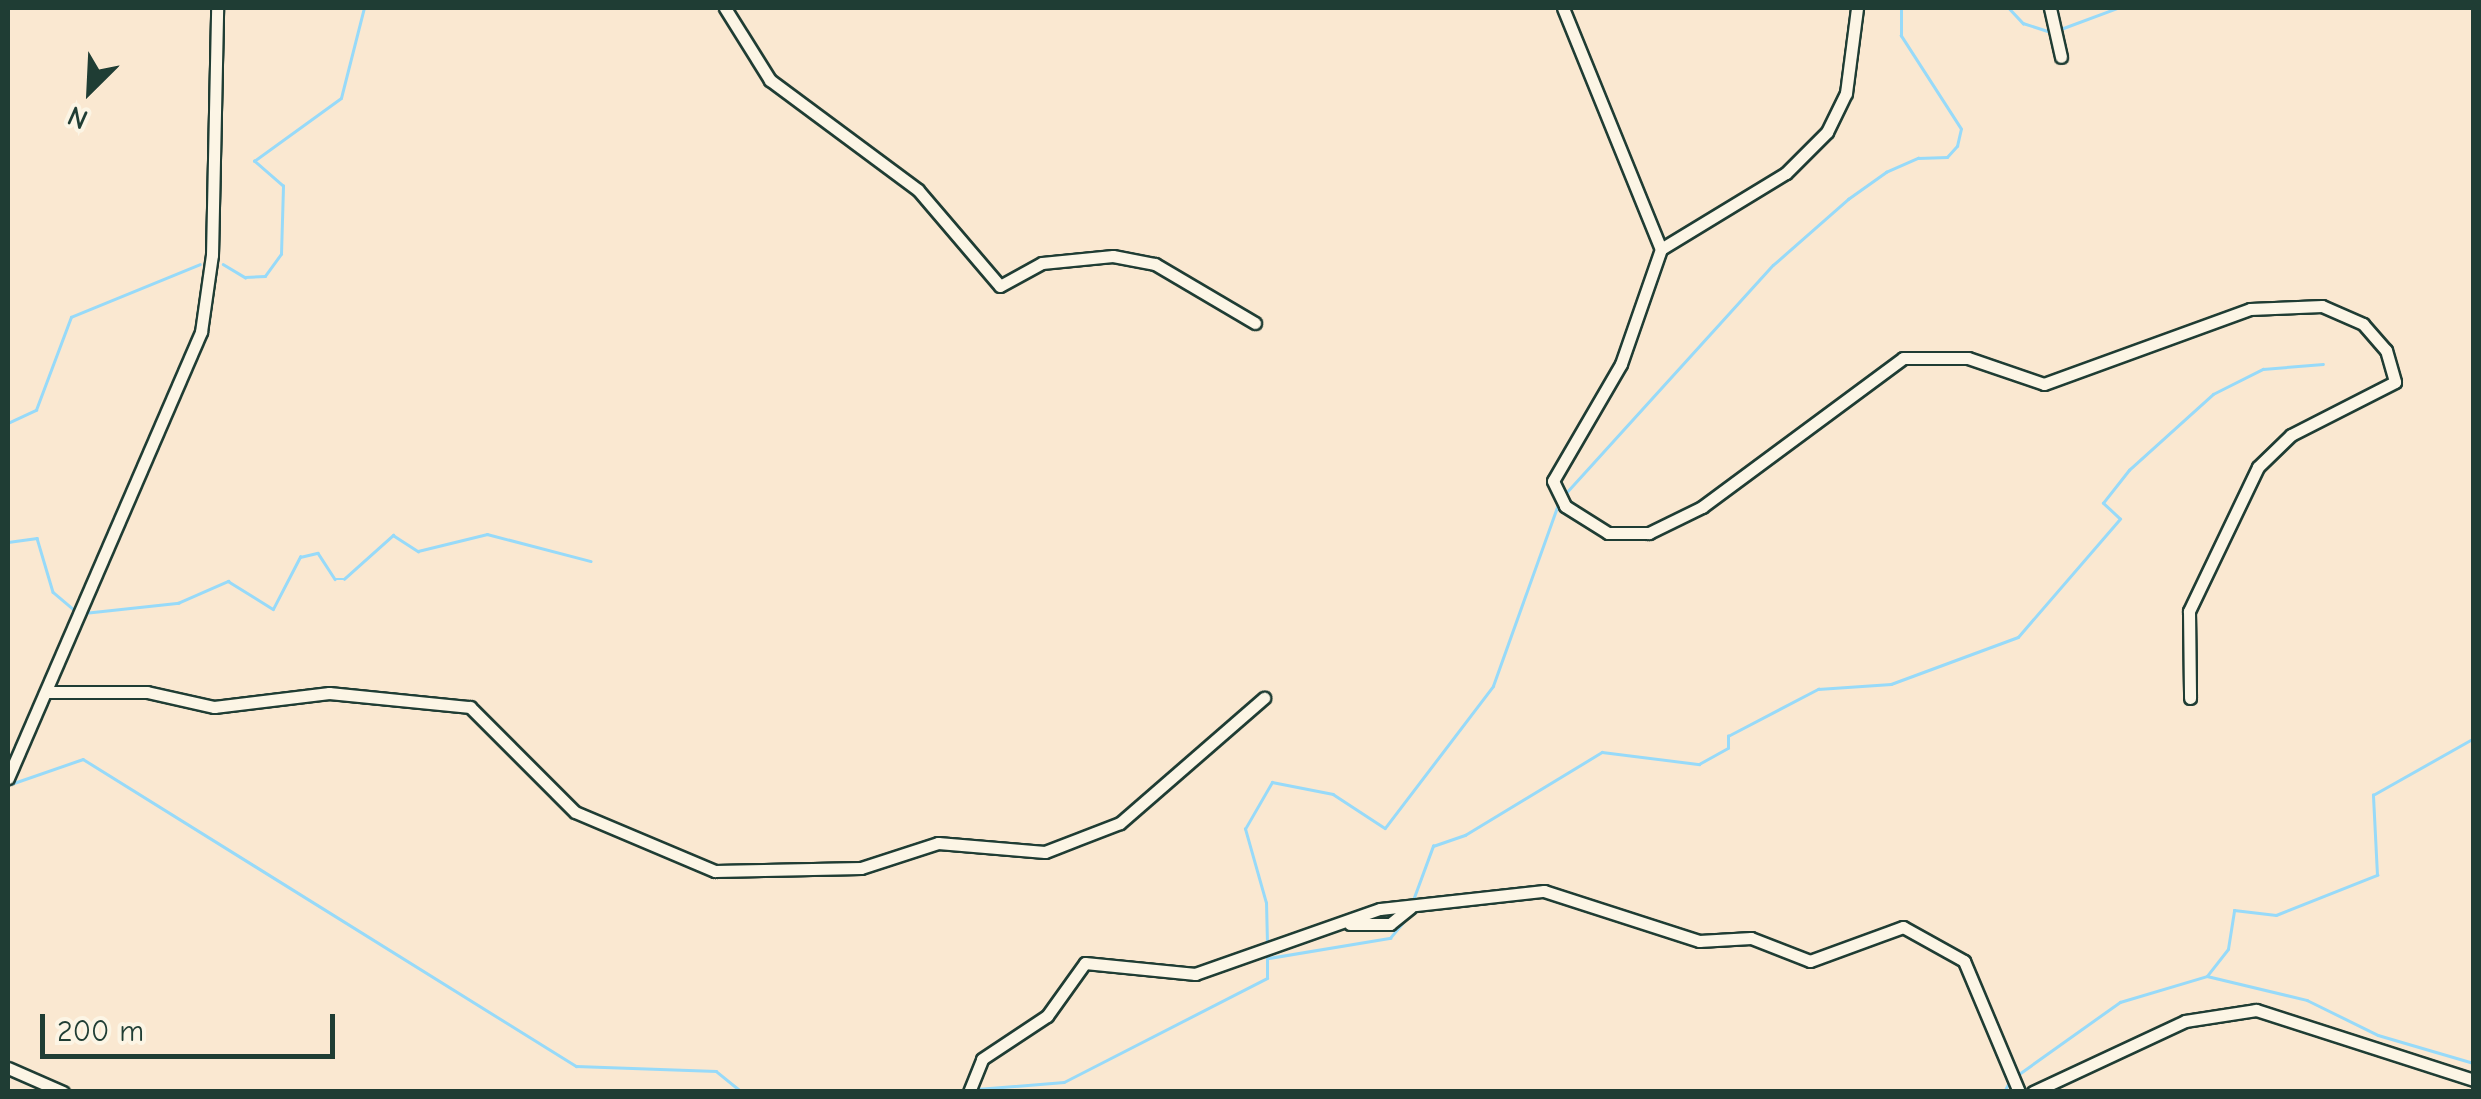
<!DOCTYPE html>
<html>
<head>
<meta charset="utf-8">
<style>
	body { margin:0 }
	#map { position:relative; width:2481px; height:1099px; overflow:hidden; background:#fae8d1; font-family:"Comic Neue",sans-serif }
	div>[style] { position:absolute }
	.stream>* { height:2.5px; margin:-1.25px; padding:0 1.25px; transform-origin:1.25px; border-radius:1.25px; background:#97daf9 }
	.roads { filter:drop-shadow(2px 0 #1f3d34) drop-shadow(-2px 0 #1f3d34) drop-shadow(0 2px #1f3d34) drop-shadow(0 -2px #1f3d34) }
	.minor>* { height:11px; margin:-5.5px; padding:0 5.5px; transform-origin:5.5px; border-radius:5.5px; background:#fcf5e5 }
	span { translate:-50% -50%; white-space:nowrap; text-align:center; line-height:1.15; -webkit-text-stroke:8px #fcf5e5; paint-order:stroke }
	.frame { position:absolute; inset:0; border:10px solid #1f3d34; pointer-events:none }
	.north { position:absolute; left:40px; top:40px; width:100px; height:100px; -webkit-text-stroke:8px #fcf5e5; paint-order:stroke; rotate:204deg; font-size:28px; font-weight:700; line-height:40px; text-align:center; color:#1f3d34 }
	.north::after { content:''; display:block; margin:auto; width:35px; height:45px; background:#1f3d34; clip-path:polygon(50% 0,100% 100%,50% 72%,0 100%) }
	.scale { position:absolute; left:40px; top:1014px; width:295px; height:45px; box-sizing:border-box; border:5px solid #1f3d34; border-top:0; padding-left:12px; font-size:30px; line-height:35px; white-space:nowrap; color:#1f3d34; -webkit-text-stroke:8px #fcf5e5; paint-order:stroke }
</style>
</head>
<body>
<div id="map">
	<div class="stream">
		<i style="left:2009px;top:8px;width:21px;rotate:47deg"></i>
		<i style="left:2023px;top:23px;width:28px;rotate:18deg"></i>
		<i style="left:2058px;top:30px;width:63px;rotate:-20.4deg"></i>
		<i style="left:223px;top:264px;width:26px;rotate:31deg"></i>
		<i style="left:245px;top:277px;width:20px;rotate:-3deg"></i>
		<i style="left:265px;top:276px;width:27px;rotate:-54deg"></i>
		<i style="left:281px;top:254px;width:68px;rotate:-88.3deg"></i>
		<i style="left:283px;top:186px;width:38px;rotate:-139deg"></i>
		<i style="left:254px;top:161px;width:107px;rotate:-35.9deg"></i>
		<i style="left:341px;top:98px;width:93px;rotate:-75.7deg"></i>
		<i style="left:8px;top:423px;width:31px;rotate:-25deg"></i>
		<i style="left:36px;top:410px;width:99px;rotate:-69.4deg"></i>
		<i style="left:71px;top:317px;width:139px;rotate:-22.3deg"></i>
		<i style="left:1565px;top:494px;width:309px;rotate:-47.8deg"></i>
		<i style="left:1773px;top:265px;width:100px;rotate:-41.3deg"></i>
		<i style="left:1848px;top:199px;width:47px;rotate:-35.4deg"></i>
		<i style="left:1886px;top:172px;width:35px;rotate:-24deg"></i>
		<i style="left:1918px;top:158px;width:29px;rotate:-2deg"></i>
		<i style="left:1947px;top:157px;width:15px;rotate:-48deg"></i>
		<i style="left:1957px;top:146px;width:17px;rotate:-77deg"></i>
		<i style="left:1961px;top:129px;width:111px;rotate:-122.8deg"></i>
		<i style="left:1901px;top:36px;width:28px;rotate:-90deg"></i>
		<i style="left:8px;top:542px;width:29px;rotate:-8deg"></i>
		<i style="left:37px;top:538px;width:56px;rotate:73.5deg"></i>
		<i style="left:53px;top:592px;width:30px;rotate:40deg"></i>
		<i style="left:84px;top:613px;width:95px;rotate:-6.1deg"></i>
		<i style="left:178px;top:603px;width:55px;rotate:-23.7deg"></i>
		<i style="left:228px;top:581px;width:53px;rotate:31.9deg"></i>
		<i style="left:273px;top:609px;width:59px;rotate:-62.6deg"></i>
		<i style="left:300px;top:557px;width:18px;rotate:-13deg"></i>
		<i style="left:318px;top:553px;width:31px;rotate:57deg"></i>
		<i style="left:335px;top:579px;width:9px"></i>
		<i style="left:344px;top:579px;width:66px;rotate:-41.9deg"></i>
		<i style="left:393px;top:535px;width:30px;rotate:33deg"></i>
		<i style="left:418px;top:551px;width:71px;rotate:-13.8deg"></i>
		<i style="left:487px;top:534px;width:107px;rotate:14.6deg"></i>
		<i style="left:8px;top:785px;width:79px;rotate:-19.1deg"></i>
		<i style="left:83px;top:759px;width:581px;rotate:31.91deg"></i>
		<i style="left:576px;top:1066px;width:140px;rotate:2deg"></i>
		<i style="left:716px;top:1071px;width:33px;rotate:39deg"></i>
		<i style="left:1412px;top:903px;width:61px;rotate:-69.8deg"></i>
		<i style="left:1433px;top:846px;width:34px;rotate:-19deg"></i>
		<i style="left:1465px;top:835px;width:160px;rotate:-31.2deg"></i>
		<i style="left:1602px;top:752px;width:98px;rotate:7.1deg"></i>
		<i style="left:1699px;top:764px;width:33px;rotate:-29deg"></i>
		<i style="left:1728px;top:748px;width:12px;rotate:-90deg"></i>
		<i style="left:1728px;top:736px;width:102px;rotate:-27.6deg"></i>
		<i style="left:1818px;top:689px;width:73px;rotate:-3.9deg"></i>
		<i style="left:1891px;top:684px;width:135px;rotate:-20.3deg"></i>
		<i style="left:2018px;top:637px;width:156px;rotate:-49.2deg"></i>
		<i style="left:2120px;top:519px;width:23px;rotate:-137deg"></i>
		<i style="left:2103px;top:503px;width:42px;rotate:-51.8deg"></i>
		<i style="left:2129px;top:470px;width:113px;rotate:-42.1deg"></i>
		<i style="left:2213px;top:394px;width:56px;rotate:-26.6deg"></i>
		<i style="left:2263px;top:369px;width:60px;rotate:-4.8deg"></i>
		<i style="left:1267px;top:943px;width:40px;rotate:-91.4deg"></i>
		<i style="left:1266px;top:903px;width:77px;rotate:-105.8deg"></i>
		<i style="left:1245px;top:829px;width:54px;rotate:-60.1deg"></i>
		<i style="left:1272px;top:782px;width:62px;rotate:11.1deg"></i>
		<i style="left:1333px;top:794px;width:62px;rotate:33.2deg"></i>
		<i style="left:1385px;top:828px;width:178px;rotate:-52.7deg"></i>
		<i style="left:1493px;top:686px;width:193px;rotate:-70.3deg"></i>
		<i style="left:1269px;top:958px;width:123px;rotate:-9.4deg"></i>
		<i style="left:1390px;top:938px;width:25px;rotate:-50deg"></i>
		<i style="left:2207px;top:976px;width:34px;rotate:-52deg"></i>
		<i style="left:2228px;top:949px;width:39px;rotate:-81deg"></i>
		<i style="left:2234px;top:910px;width:42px;rotate:6.8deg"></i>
		<i style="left:2276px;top:915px;width:109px;rotate:-21.6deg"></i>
		<i style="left:2377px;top:875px;width:80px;rotate:-92.9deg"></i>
		<i style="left:2373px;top:795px;width:116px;rotate:-29.4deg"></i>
		<i style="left:2019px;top:1074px;width:124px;rotate:-35.5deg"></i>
		<i style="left:2120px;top:1002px;width:91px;rotate:-16.6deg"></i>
		<i style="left:2207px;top:976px;width:103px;rotate:13.5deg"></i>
		<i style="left:2307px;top:1000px;width:79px;rotate:26.2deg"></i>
		<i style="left:2378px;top:1035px;width:100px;rotate:16.3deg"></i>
		<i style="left:977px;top:1089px;width:87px;rotate:-4.6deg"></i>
		<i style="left:1064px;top:1082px;width:228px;rotate:-27.1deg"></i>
		<i style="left:1267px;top:978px;width:27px;rotate:-90deg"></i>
		<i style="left:952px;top:1092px;width:12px;rotate:-9deg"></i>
		<i style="left:2004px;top:1092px;width:11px;rotate:-63deg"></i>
	</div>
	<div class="roads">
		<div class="minor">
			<i style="left:725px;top:8px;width:85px;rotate:58deg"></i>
			<i style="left:770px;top:80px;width:184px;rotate:36.6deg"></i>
			<i style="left:918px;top:190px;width:126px;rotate:49.5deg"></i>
			<i style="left:1000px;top:286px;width:48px;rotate:-28.7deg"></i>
			<i style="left:1042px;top:263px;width:71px;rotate:-5.6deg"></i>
			<i style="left:1113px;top:256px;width:43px;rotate:10.8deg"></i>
			<i style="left:1155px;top:264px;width:116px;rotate:30.5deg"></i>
			<i style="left:1563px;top:8px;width:260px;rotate:67.9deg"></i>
			<i style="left:1661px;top:249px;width:122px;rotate:109.2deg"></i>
			<i style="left:1621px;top:364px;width:135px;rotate:120.2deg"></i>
			<i style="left:1553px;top:481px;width:28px;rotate:64deg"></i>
			<i style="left:1565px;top:506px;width:51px;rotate:32.1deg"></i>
			<i style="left:1608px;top:533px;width:41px"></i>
			<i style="left:1649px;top:533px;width:59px;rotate:-26.1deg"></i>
			<i style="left:1702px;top:507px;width:250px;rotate:-36.5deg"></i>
			<i style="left:1903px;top:358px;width:65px"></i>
			<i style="left:1968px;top:358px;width:80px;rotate:18.9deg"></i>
			<i style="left:2044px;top:384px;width:219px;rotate:-20deg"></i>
			<i style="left:2250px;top:309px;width:72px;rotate:-2.4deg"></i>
			<i style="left:2322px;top:306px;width:45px;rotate:23.7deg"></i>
			<i style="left:2363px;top:324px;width:35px;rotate:49deg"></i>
			<i style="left:2386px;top:350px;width:33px;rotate:74deg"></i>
			<i style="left:2395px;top:382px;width:117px;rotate:153deg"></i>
			<i style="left:2291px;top:435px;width:46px;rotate:135.9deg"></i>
			<i style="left:2258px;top:467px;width:160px;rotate:115.6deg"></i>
			<i style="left:2189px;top:611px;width:87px;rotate:89.3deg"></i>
			<i style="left:2050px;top:8px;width:50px;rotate:77.3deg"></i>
			<i style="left:1661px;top:249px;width:146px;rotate:-31.3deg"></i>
			<i style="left:1786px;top:173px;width:58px;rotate:-45deg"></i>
			<i style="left:1827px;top:132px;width:43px;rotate:-64deg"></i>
			<i style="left:1846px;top:93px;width:86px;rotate:-82.6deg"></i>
			<i style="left:46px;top:692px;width:101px"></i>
			<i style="left:147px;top:692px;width:69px;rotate:12.6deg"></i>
			<i style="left:214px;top:707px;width:116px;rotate:-6.9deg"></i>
			<i style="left:329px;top:693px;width:142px;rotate:5.7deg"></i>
			<i style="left:470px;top:707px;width:148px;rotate:45deg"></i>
			<i style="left:575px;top:812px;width:152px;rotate:22.9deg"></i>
			<i style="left:715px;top:871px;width:146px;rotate:-1.2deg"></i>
			<i style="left:861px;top:868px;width:81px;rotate:-18deg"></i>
			<i style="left:938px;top:843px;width:107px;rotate:4.8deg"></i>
			<i style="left:1045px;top:852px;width:80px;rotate:-21.1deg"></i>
			<i style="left:1120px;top:823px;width:191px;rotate:-41deg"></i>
			<i style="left:8px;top:778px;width:486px;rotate:-66.6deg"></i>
			<i style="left:201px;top:332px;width:78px;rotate:-81.9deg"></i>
			<i style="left:212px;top:255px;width:247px;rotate:-88.8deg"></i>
			<i style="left:1350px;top:924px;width:40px"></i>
			<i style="left:1390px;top:924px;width:26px;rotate:-39deg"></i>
			<i style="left:8px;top:1068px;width:60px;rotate:23.6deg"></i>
			<i style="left:969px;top:1092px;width:35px;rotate:-68deg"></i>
			<i style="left:982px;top:1059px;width:78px;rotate:-33.5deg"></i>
			<i style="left:1047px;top:1016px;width:65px;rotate:-54.4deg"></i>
			<i style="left:1085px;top:963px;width:111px;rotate:5.7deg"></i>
			<i style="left:1195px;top:974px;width:196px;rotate:-19.4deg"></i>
			<i style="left:1380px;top:909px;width:165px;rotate:-6.3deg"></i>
			<i style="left:1544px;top:891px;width:163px;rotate:17.9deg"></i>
			<i style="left:1699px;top:941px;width:52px;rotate:-3.3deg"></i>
			<i style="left:1751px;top:938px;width:63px;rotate:21.3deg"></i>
			<i style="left:1810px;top:961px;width:99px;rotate:-20.1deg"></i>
			<i style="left:1903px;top:927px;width:70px;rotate:29.1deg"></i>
			<i style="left:1964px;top:961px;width:142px;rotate:67.2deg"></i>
			<i style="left:2033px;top:1092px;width:168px;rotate:-25deg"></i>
			<i style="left:2185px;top:1021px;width:72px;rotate:-8.8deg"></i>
			<i style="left:2256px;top:1010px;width:229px;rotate:17.8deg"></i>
		</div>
	</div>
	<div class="frame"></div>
	<div class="north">N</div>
	<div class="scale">200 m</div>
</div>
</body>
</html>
